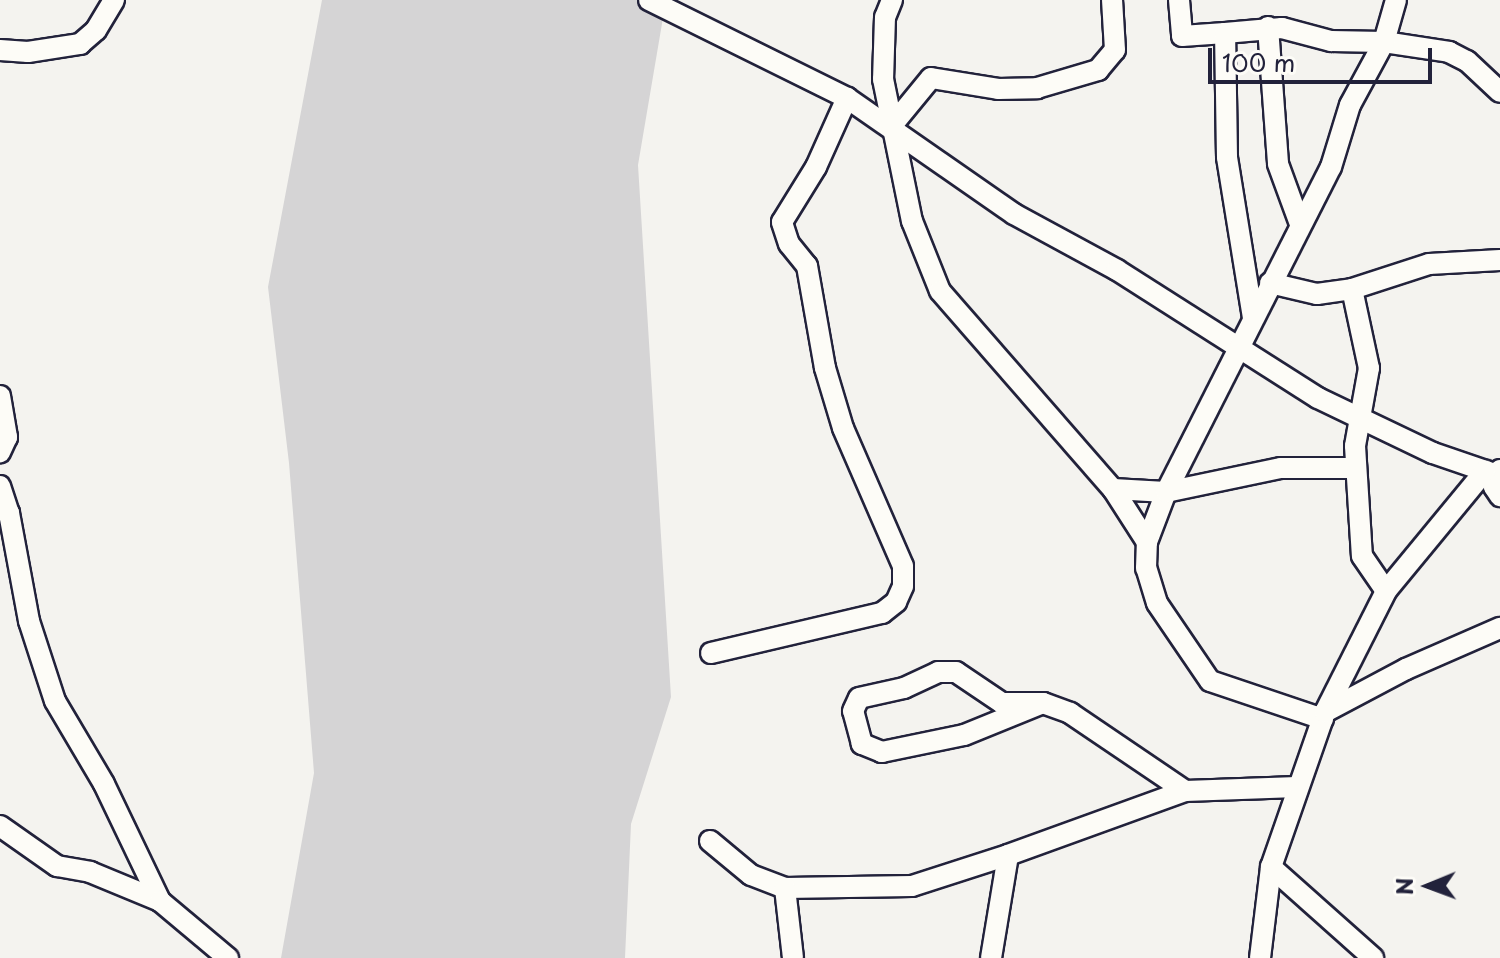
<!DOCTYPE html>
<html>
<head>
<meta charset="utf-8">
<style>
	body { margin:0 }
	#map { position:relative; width:1500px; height:958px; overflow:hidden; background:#f4f3ef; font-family:"Playpen Sans",sans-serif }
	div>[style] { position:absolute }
	.green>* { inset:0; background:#d5d4d5 }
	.roads { filter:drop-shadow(2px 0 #22223b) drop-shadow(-2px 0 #22223b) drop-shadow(0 2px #22223b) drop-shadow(0 -2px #22223b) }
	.minor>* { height:20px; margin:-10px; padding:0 10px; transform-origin:10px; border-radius:10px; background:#fdfcf7 }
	span { translate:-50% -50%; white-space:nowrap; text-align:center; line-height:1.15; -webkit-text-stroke:6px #fdfcf7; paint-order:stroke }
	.north { position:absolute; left:1388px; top:846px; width:80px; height:80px; -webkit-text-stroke:6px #fdfcf7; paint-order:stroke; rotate:269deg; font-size:22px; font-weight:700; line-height:32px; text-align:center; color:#22223b }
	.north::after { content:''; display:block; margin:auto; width:28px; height:36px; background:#22223b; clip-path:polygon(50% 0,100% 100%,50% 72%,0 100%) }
	.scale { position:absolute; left:1208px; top:48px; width:224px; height:36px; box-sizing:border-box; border:4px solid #22223b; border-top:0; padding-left:10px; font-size:24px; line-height:28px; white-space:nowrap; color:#22223b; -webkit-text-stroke:6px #fdfcf7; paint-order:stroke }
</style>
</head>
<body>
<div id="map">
	<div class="green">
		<i style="clip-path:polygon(322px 0,666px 0,638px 165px,671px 697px,631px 824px,625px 958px,281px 958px,314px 773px,289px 463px,268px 287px)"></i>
	</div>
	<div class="roads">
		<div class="minor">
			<i style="left:649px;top:0;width:221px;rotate:26.3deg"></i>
			<i style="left:847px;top:98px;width:203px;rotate:34.8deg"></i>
			<i style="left:1014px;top:214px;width:117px;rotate:28.5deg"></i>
			<i style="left:1117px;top:270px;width:238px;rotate:32.5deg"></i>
			<i style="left:1318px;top:398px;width:127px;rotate:25.6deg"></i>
			<i style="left:1433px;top:453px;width:71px;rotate:18.9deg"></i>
			<i style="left:892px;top:0;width:18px;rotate:112deg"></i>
			<i style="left:885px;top:17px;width:62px;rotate:91.8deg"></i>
			<i style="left:883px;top:79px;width:145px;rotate:78.5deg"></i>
			<i style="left:912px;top:221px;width:75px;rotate:68.2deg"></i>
			<i style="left:940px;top:291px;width:263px;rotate:48.9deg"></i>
			<i style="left:1113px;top:489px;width:63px;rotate:57.3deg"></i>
			<i style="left:1179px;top:0;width:36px;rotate:85deg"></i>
			<i style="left:1182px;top:36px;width:43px;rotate:-4deg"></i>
			<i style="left:1268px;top:27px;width:137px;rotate:85.8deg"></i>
			<i style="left:1278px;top:164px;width:64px;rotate:69.9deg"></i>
			<i style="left:0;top:50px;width:28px;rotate:4deg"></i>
			<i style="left:28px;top:52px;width:53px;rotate:-8.7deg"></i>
			<i style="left:80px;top:44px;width:21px;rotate:-41deg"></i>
			<i style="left:96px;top:30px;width:35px;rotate:-59deg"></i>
			<i style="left:894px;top:123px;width:58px;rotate:-50.6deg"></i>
			<i style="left:931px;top:78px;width:68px;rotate:9.3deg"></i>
			<i style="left:998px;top:89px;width:39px;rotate:-1deg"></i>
			<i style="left:1037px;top:88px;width:64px;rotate:-16.4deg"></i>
			<i style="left:1098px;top:70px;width:26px;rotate:-50deg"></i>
			<i style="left:1115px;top:50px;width:50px;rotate:-93.4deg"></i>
			<i style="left:1270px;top:283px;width:48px;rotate:13.2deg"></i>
			<i style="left:1317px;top:294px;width:35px;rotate:-8deg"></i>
			<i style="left:1352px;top:289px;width:81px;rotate:77.9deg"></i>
			<i style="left:1369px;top:368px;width:79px;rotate:100.2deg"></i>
			<i style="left:1355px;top:446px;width:110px;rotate:86.4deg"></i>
			<i style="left:1362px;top:556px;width:42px;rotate:55.6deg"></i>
			<i style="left:1352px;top:289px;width:81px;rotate:-18deg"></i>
			<i style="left:1429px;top:264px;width:71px;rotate:-3.2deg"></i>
			<i style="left:1253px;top:318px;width:163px;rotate:-99.2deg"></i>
			<i style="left:1227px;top:157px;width:124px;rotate:-90.9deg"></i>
			<i style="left:1225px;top:33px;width:57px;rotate:-5deg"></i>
			<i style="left:1282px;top:28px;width:51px;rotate:14.9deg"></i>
			<i style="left:1331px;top:41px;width:53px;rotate:1.1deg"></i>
			<i style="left:1384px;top:42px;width:66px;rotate:8.7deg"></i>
			<i style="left:1449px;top:52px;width:20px;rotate:27deg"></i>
			<i style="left:1467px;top:61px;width:45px;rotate:43.2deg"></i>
			<i style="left:0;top:396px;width:42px;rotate:80.3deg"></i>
			<i style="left:7px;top:437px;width:17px;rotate:115deg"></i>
			<i style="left:1500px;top:470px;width:18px;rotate:109deg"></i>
			<i style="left:1494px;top:487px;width:11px;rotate:56deg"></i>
			<i style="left:0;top:486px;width:28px;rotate:72deg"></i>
			<i style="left:1113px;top:489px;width:53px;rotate:3.2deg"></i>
			<i style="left:1166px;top:492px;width:117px;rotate:-11.8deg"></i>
			<i style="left:1281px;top:468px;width:75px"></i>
			<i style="left:0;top:509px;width:10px;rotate:24deg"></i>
			<i style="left:9px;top:513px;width:110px;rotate:79.5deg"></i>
			<i style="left:29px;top:621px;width:84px;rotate:72deg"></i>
			<i style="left:55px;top:701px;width:96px;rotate:59.4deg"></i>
			<i style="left:104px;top:784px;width:130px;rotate:64.4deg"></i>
			<i style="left:711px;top:653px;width:176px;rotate:-13.2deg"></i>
			<i style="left:882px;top:613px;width:18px;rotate:-38deg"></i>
			<i style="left:896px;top:602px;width:17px;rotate:-66deg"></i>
			<i style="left:903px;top:586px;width:20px;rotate:-90deg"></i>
			<i style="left:903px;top:566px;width:150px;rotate:-113.5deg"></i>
			<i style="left:843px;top:428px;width:63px;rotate:-106.7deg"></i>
			<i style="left:825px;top:368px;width:104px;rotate:-100deg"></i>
			<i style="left:807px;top:266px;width:28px;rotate:-129deg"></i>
			<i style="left:789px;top:244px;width:23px;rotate:-108deg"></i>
			<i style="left:782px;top:222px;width:65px;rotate:-58.3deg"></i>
			<i style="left:816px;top:167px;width:76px;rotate:-65.8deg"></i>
			<i style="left:1043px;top:703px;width:85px;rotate:157.9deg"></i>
			<i style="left:964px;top:735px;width:84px;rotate:168.3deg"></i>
			<i style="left:882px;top:752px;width:22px;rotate:-158deg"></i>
			<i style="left:862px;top:744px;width:34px;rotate:-105deg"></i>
			<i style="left:853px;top:711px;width:14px;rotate:-65deg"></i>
			<i style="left:859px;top:698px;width:46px;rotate:-12.5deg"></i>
			<i style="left:904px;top:688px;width:38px;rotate:-25deg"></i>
			<i style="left:938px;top:672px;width:18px"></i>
			<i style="left:956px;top:672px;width:55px;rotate:34deg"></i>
			<i style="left:1002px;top:703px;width:41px"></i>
			<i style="left:1043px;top:703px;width:29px;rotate:20deg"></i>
			<i style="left:1070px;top:713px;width:139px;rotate:34.1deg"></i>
			<i style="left:1325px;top:712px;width:92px;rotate:-28deg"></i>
			<i style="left:1406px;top:669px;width:103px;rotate:-23.6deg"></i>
			<i style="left:1323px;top:719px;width:119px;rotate:-161.4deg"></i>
			<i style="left:1210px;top:681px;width:94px;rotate:-124.2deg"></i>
			<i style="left:1157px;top:603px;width:37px;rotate:-107deg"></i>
			<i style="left:1146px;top:568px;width:26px;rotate:-88deg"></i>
			<i style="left:1147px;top:542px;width:53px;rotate:-69.2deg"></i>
			<i style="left:1166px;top:492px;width:364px;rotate:-63.1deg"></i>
			<i style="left:1331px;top:167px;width:65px;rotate:-73deg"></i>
			<i style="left:1350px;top:105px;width:72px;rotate:-61.6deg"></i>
			<i style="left:1384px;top:42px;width:44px;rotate:-74.1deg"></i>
			<i style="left:0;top:826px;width:70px;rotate:35.1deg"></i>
			<i style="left:57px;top:866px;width:34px;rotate:10deg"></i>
			<i style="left:90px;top:872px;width:76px;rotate:22.5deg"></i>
			<i style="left:160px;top:901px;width:89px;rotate:40deg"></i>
			<i style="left:710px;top:841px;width:53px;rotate:39.7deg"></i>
			<i style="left:751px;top:875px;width:36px;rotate:21deg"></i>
			<i style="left:785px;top:888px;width:127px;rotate:-0.9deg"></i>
			<i style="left:912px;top:886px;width:101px;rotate:-17.9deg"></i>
			<i style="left:1271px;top:867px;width:137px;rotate:41.7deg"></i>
			<i style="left:785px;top:888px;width:70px;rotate:83.5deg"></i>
			<i style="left:991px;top:958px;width:104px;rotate:-80.6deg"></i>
			<i style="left:1008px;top:855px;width:188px;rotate:-19.9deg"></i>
			<i style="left:1185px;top:791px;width:112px;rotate:-2deg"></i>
			<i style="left:1260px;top:958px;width:92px;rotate:-83.1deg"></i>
			<i style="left:1271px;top:867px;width:164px;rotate:-70.8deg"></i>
			<i style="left:1325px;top:712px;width:136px;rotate:-63.2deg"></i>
			<i style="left:1386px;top:591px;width:156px;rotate:-50.5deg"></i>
		</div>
	</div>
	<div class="north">N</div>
	<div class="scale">100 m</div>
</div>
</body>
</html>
